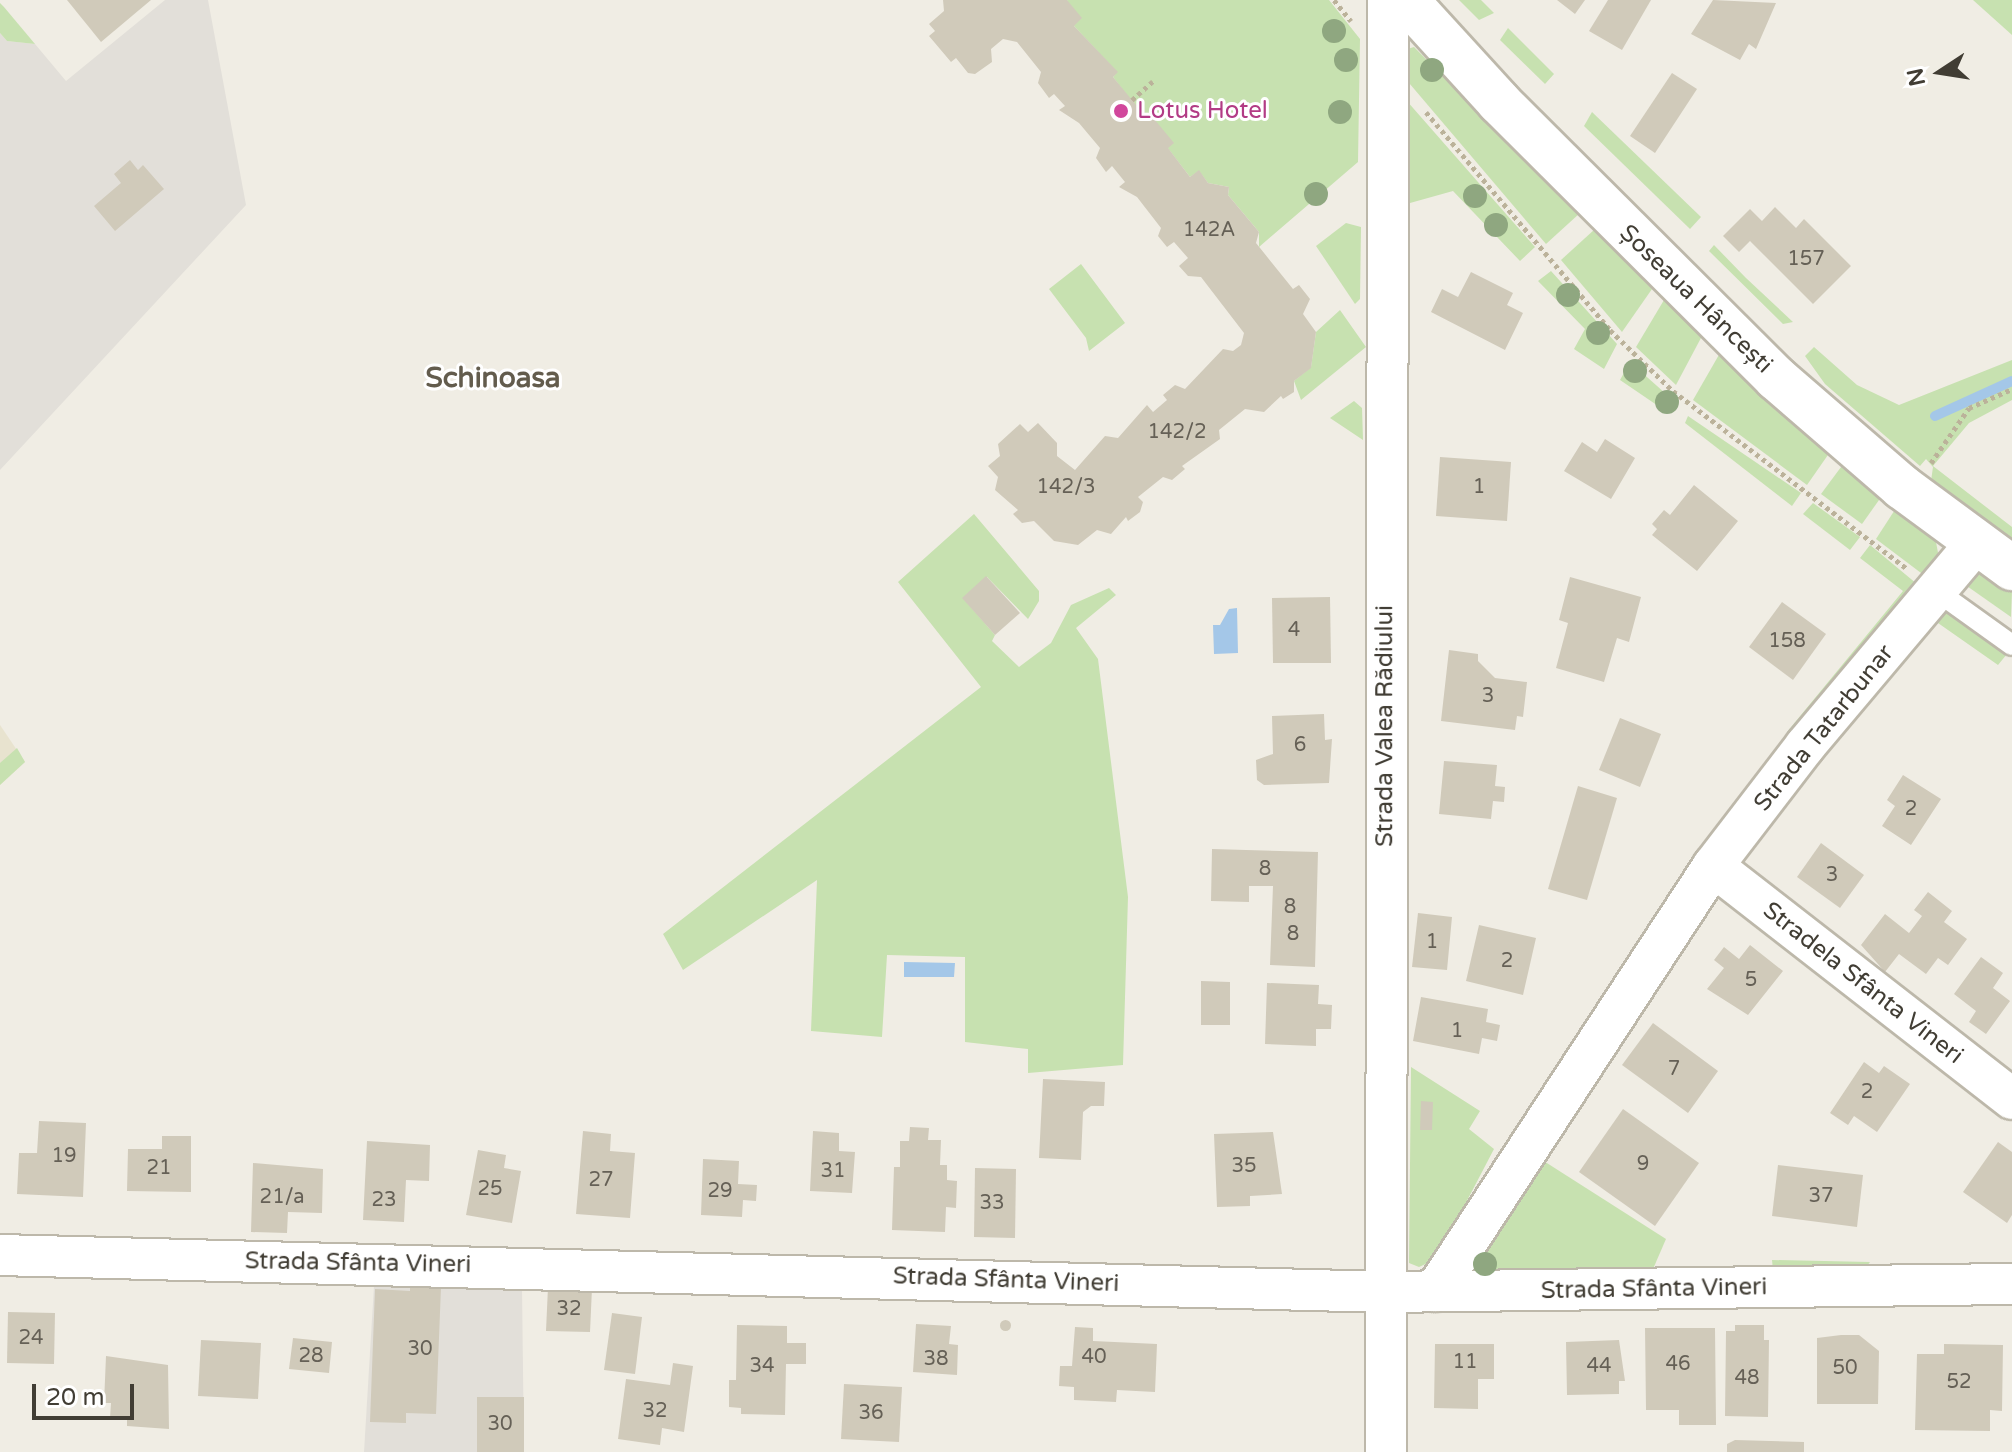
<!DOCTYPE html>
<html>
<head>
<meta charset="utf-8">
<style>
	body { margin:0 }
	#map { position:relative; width:2012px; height:1452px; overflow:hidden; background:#f0ede4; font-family:"Varela Round",sans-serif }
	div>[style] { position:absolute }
	.industrial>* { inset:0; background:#e2dfd9 }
	.education>* { inset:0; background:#e8e3cf }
	.green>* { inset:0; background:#c7e1b0 }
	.water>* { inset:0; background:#a4c7e8 }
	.stream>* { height:10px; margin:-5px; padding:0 5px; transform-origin:5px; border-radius:5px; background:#a4c7e8 }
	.building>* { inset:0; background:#d0caba }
	.round { border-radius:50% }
	.path>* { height:5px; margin-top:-2.5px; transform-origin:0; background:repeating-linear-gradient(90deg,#bbb29a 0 4px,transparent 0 8px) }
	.roads { filter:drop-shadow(2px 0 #bdb8aa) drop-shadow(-2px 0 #bdb8aa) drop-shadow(0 2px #bdb8aa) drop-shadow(0 -2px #bdb8aa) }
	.service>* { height:20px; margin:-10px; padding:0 10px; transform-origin:10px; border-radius:10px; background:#fff }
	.minor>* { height:40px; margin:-20px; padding:0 20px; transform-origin:20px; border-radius:20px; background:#fff }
	.tertiary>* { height:44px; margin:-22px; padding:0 22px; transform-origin:22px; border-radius:22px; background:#fff }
	.trees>* { width:24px; height:24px; margin:-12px; border-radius:50%; background:#8fa780 }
	.dots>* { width:22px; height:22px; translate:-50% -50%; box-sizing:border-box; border:4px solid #fff; border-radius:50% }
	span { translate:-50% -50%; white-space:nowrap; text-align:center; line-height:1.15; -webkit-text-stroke:6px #fff; paint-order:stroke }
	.number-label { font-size:20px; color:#656056 }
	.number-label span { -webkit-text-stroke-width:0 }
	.hotel-label { font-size:24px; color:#b23c85 }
	.left { translate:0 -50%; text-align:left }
	.street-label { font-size:24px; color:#413d34 }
	.quarter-label { font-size:28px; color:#635c4d; font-weight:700 }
	.north { position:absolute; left:1900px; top:32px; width:80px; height:80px; -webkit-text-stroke:6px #fff; paint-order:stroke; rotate:258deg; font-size:22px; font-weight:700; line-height:32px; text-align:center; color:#413d34 }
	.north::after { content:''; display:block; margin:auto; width:28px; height:36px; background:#413d34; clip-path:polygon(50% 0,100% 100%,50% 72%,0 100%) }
	.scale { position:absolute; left:32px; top:1384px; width:102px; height:36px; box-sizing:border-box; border:4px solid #413d34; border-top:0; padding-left:10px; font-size:24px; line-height:28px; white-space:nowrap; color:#413d34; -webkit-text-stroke:6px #fff; paint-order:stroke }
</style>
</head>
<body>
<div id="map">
	<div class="industrial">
		<i style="clip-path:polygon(165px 0,208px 0,246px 205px,0 470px,0 33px,7px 41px,35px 44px,66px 81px)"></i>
		<i style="clip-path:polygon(374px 1286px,522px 1287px,524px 1452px,364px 1452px)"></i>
	</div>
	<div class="education">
		<i style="clip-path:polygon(0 725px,25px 762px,0 785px)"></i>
	</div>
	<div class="green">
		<i style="clip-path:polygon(1067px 0,1329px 0,1360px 39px,1358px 162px,1259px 247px,1259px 232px,1228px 195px,1229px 187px,1208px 183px,1199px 171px,1190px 177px,1113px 77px,1117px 72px,1074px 26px)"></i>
		<i style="clip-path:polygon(1459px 0,1481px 0,1494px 13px,1479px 20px)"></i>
		<i style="clip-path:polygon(1973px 0,2012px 0,2012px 35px)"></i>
		<i style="clip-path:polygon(0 3px,4px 7px,35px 44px,7px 41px,0 33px)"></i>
		<i style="clip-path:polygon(1508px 28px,1554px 74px,1545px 84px,1500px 40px)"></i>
		<i style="clip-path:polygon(1414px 47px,1580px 213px,1546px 244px,1398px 70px,1404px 50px)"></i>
		<i style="clip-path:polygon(1399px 92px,1535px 247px,1520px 261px,1453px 191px,1410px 203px,1409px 219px,1400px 219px)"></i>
		<i style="clip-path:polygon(1592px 112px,1701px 217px,1690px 229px,1584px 126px)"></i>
		<i style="clip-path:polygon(1346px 223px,1361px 227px,1360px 299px,1355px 304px,1316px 246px)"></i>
		<i style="clip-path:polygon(1595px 229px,1652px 289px,1622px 332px,1561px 260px)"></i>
		<i style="clip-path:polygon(1714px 245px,1746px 278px,1793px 322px,1783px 324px,1709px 251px)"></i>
		<i style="clip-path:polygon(1081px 264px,1125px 323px,1089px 351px,1086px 338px,1049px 289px)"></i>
		<i style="clip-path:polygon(1551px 271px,1617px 344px,1604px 369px,1574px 349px,1585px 329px,1538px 281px)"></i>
		<i style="clip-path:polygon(1664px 300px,1702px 336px,1676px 385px,1636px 347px)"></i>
		<i style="clip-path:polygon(1340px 310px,1366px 347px,1301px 400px,1294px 381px,1311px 367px,1316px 332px)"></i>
		<i style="clip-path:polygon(1814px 347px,1857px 385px,1899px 405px,2012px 360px,2012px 400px,1969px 423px,1933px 466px,2012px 527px,2012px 539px,1931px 481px,1933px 467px,1926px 459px,1920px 466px,1825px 384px,1805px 356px)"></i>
		<i style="clip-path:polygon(1720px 353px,1830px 452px,1807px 485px,1693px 400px)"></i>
		<i style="clip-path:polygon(1630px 362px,1674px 401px,1667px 412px,1620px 380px)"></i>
		<i style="clip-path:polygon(1354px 401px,1362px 408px,1363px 440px,1330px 418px)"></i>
		<i style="clip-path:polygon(1688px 416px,1801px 493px,1792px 506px,1685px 423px)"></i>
		<i style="clip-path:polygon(1844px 463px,1884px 493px,1862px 524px,1821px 494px)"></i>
		<i style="clip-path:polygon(1813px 503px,1860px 537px,1850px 550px,1803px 514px)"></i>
		<i style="clip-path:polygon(1898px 505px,1936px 542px,1939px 558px,1929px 579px,1876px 539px)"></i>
		<i style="clip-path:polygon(974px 514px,1039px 591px,1039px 601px,1028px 619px,987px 577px,963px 598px,995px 635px,992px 641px,1019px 667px,1051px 643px,1071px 605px,1109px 588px,1116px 595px,1076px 628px,1098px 659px,1128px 897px,1123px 1065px,1028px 1073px,1028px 1049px,965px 1042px,965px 957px,887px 955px,882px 1037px,811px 1031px,817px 880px,683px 970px,663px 934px,981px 687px,898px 582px)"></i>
		<i style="clip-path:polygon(1870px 545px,1923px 589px,1796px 739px,1787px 732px,1903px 591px,1860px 558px)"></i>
		<i style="clip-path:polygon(1989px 574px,2012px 591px,2011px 617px,1964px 584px,1974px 575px)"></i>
		<i style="clip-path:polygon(1943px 610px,2007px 654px,1998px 665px,1938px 623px,1864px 701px)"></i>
		<i style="clip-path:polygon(17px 748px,25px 762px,0 785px,0 763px)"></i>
		<i style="clip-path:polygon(1411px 1067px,1480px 1111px,1469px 1129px,1494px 1149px,1448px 1237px,1432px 1261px,1419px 1267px,1409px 1263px)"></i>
		<i style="clip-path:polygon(1539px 1158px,1666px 1239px,1653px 1269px,1473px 1272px,1473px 1258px)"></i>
		<i style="clip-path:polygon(1772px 1260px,1870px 1262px,1864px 1270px,1773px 1270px)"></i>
	</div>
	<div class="water">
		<i style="clip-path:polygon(1237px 608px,1238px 653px,1214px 654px,1213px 625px,1220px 625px,1229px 609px)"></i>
		<i style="clip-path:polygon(904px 962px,955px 963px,954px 977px,904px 977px)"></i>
	</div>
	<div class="stream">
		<i style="left:1935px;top:416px;width:85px;rotate:-24.4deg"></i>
	</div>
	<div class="building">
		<i style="clip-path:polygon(67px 0,151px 0,101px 42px)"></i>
		<i style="clip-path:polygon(943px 0,1067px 0,1082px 18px,1074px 26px,1118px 72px,1113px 77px,1146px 117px,1150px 114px,1174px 143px,1168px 148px,1190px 177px,1199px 170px,1208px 183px,1229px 187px,1228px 195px,1259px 232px,1256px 243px,1293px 289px,1299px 285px,1310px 299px,1303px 314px,1316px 332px,1311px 368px,1294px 381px,1294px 392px,1283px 399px,1281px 396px,1264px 412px,1245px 409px,1219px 430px,1220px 439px,1182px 466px,1185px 469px,1172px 480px,1163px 477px,1138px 497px,1143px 502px,1140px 512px,1128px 521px,1126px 517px,1111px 534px,1097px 530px,1078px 545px,1054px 541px,1034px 521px,1022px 523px,1013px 514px,1018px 510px,995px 490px,998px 477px,988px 466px,1000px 456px,998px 444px,1020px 424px,1028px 432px,1038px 423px,1057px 443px,1057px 456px,1075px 470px,1105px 436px,1118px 438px,1147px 405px,1153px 412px,1167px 400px,1163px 395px,1175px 385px,1185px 389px,1223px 349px,1233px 351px,1241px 345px,1244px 333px,1201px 277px,1188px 276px,1179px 266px,1188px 258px,1174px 242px,1167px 247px,1158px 236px,1161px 228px,1137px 197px,1119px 187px,1125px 182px,1112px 166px,1106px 172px,1096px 158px,1100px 148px,1079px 123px,1059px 110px,1065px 106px,1054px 94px,1049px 98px,1038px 83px,1041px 72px,1017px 42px,1003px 39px,991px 49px,992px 62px,975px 74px,968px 73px,956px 58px,951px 62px,929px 36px,935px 31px,929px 24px,944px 11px)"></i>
		<i style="clip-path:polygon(1557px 0,1585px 0,1575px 14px)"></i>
		<i style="clip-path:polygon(1608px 0,1651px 0,1622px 50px,1589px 31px)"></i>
		<i style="clip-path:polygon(1713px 0,1776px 3px,1756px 49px,1749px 44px,1740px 60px,1691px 34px)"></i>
		<i style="clip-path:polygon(1672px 73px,1697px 89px,1655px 153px,1630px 136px)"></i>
		<i style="clip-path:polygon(130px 160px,138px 170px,143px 165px,164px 189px,115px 231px,94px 206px,121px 183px,114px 174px)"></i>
		<i style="clip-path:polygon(1775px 207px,1796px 228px,1804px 219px,1851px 266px,1813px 304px,1750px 241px,1739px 252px,1723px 236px,1750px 209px,1762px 221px)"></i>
		<i style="clip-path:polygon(1471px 272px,1513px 293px,1507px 305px,1523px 313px,1505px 350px,1431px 312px,1442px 289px,1458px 297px)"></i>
		<i style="clip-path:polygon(1605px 439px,1635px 458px,1611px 499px,1564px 471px,1582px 442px,1597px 452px)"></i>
		<i style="clip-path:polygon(1440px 457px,1511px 462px,1507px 521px,1436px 516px)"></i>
		<i style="clip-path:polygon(1694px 485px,1738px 521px,1697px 571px,1652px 535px,1657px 529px,1652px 524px,1664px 510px,1670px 515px)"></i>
		<i style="clip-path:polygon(986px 576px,1020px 613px,995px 635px,962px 598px)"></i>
		<i style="clip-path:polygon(1570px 577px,1641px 597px,1629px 642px,1617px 638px,1604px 682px,1556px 668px,1568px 623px,1559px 620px)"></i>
		<i style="clip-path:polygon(1330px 597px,1331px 663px,1273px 663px,1272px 598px)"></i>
		<i style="clip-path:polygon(1782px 602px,1826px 634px,1793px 680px,1749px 647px)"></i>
		<i style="clip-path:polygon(1449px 650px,1478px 654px,1478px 661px,1495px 678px,1527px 682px,1523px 717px,1517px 716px,1515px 730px,1441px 721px)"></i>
		<i style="clip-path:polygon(1324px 714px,1325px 740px,1332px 739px,1329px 783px,1264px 785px,1257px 780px,1256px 760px,1273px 754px,1272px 716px)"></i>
		<i style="clip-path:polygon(1620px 718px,1661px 734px,1640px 787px,1599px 770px)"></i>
		<i style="clip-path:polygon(1444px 761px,1497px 765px,1495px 786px,1505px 787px,1504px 802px,1493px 801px,1491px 819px,1439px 814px)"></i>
		<i style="clip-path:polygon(1903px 775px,1941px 799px,1911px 845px,1882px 826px,1895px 806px,1887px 800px)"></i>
		<i style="clip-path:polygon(1578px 786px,1617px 798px,1587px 900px,1548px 889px)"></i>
		<i style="clip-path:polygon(1821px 843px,1864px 875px,1840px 908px,1797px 877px)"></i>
		<i style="clip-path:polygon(1212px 849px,1318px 852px,1315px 967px,1270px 965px,1273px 886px,1249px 886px,1249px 902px,1211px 901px)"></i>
		<i style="clip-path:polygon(1928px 892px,1952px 911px,1944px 922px,1967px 939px,1948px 965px,1938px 958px,1926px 974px,1899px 954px,1885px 972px,1861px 945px,1885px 914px,1909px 933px,1922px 916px,1914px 910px)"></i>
		<i style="clip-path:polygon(1418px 913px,1452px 917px,1447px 970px,1412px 967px)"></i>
		<i style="clip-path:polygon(1479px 925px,1536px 938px,1523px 995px,1466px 981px)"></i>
		<i style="clip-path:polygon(1750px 945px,1783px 971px,1748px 1015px,1707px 989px,1724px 968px,1714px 960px,1724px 947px,1739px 959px)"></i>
		<i style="clip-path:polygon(1981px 957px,2003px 973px,1993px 988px,2010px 1001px,1986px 1034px,1969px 1022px,1976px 1011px,1954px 994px)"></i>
		<i style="clip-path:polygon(1201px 981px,1230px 982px,1230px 1025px,1201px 1025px)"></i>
		<i style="clip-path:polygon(1267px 983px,1319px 985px,1318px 1004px,1332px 1005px,1331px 1029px,1316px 1029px,1316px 1046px,1265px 1044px)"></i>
		<i style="clip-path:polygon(1421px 997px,1488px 1009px,1486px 1022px,1500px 1025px,1497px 1041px,1482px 1038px,1479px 1054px,1413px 1041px)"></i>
		<i style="clip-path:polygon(1653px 1023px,1718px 1071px,1688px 1113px,1622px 1065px)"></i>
		<i style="clip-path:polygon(1864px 1062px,1879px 1073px,1884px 1066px,1910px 1084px,1877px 1132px,1854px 1116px,1848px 1125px,1830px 1113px)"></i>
		<i style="clip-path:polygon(1043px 1079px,1105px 1082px,1104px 1106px,1091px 1106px,1083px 1112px,1081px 1160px,1039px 1158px)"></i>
		<i style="clip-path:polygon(1421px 1101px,1433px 1102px,1432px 1130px,1420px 1130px)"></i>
		<i style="clip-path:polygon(1623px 1109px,1699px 1163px,1655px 1226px,1579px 1172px)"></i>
		<i style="clip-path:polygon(39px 1121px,86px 1123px,83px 1197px,17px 1194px,19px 1153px,37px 1153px)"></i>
		<i style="clip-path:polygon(910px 1127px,929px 1128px,928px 1140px,941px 1140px,940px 1165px,947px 1165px,947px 1180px,957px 1181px,956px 1208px,946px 1207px,945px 1232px,892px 1230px,894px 1167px,900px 1167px,900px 1141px,909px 1141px)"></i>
		<i style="clip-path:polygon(583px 1131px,611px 1134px,610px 1151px,635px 1153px,630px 1218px,576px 1214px)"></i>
		<i style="clip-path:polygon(813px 1131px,839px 1133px,839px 1151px,855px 1152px,852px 1193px,810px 1191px)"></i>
		<i style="clip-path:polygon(1273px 1132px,1282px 1194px,1250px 1196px,1250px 1206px,1217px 1207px,1214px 1134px)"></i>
		<i style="clip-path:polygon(162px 1136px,191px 1136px,191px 1192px,127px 1191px,128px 1149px,162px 1149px)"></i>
		<i style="clip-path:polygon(367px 1141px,430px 1145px,429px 1181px,406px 1180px,404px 1222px,363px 1220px)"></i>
		<i style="clip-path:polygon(1998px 1142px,2012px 1152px,2012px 1215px,2007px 1223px,1963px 1192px)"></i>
		<i style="clip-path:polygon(478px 1150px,506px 1155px,504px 1168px,521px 1171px,512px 1223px,466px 1215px)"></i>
		<i style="clip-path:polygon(703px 1159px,739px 1161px,738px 1184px,757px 1185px,756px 1201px,743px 1200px,742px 1217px,701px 1215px)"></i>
		<i style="clip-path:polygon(253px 1163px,323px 1169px,322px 1213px,288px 1212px,287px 1233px,251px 1232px)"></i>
		<i style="clip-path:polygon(1778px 1165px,1863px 1175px,1857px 1227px,1772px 1216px)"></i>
		<i style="clip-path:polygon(975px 1168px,1016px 1169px,1015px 1238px,974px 1237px)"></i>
		<i style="clip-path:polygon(410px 1286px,441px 1287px,436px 1414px,406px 1413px,406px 1423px,370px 1422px,375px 1289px,410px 1291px)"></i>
		<i style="clip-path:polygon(548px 1287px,592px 1288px,590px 1332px,546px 1331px)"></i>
		<i style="clip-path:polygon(8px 1312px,55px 1313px,54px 1364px,7px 1363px)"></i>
		<i style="clip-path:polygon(612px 1313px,642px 1317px,635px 1374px,604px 1370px)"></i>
		<i class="round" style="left:999.5px;top:1319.5px;width:11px;height:11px"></i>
		<i style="clip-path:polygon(916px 1324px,951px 1326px,949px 1344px,958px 1345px,957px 1375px,913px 1372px)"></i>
		<i style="clip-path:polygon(737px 1325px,787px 1326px,787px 1343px,806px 1343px,806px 1364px,786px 1364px,785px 1415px,741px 1414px,741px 1408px,729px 1407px,729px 1380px,736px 1380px)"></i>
		<i style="clip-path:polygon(1735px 1325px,1764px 1325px,1764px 1340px,1769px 1340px,1768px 1417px,1725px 1416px,1726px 1331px,1735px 1331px)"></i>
		<i style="clip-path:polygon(1075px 1327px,1093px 1328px,1093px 1341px,1157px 1344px,1155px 1392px,1117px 1390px,1116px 1402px,1074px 1400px,1074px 1387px,1059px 1386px,1060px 1366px,1072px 1366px)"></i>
		<i style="clip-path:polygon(1645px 1328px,1715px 1328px,1716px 1425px,1679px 1425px,1679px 1410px,1646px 1410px)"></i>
		<i style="clip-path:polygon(1841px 1335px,1859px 1335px,1879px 1351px,1878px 1404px,1817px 1404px,1817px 1338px)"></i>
		<i style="clip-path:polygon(293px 1338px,332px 1342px,329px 1373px,289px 1369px)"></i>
		<i style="clip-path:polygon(201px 1340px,261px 1343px,258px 1399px,198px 1396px)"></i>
		<i style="clip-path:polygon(1619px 1340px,1625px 1381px,1619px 1381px,1619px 1394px,1567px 1395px,1566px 1342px)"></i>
		<i style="clip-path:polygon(1435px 1344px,1494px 1344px,1494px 1379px,1478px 1379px,1478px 1409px,1434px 1408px)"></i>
		<i style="clip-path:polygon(1944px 1344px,2003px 1345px,2002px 1411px,1990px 1410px,1990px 1431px,1915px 1430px,1917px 1354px,1944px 1354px)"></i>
		<i style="clip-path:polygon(106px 1356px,168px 1365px,169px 1429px,127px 1426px,127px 1419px,110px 1418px,111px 1403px,104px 1403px)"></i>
		<i style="clip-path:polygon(673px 1363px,693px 1366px,684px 1432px,662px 1428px,660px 1445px,618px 1439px,626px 1379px,670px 1385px)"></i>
		<i style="clip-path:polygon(844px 1384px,902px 1387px,899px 1442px,841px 1439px)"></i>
		<i style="clip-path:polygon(477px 1397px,524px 1397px,524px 1452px,477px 1452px)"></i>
		<i style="clip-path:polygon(1735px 1440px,1804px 1442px,1804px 1452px,1727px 1452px,1727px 1444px)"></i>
	</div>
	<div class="path">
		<i style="left:1334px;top:0;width:27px;rotate:51deg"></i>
		<i style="left:1132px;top:100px;width:28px;rotate:-42deg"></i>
		<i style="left:1426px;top:112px;width:285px;rotate:49.8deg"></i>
		<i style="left:1610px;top:330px;width:88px;rotate:44.1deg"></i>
		<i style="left:1673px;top:391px;width:293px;rotate:37.2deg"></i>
		<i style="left:1931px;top:463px;width:67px;rotate:-55.4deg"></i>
		<i style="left:1969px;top:408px;width:47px;rotate:-23.8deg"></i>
	</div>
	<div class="roads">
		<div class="service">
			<i style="left:1938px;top:592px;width:91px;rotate:35.6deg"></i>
		</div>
		<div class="minor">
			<i style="left:1713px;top:866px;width:379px;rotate:37.9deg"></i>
			<i style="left:0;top:1255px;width:1383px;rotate:1.53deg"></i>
			<i style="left:1383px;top:1292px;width:629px;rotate:-0.73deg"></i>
			<i style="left:1435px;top:1291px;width:508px;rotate:-56.81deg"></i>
			<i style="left:1713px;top:866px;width:151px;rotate:-52.5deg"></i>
			<i style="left:1805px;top:746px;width:265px;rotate:-49.9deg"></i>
			<i style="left:1386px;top:1452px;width:1452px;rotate:-89.92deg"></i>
		</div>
		<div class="tertiary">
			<i style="left:1406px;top:0;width:138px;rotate:47.6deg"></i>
			<i style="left:1499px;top:102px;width:391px;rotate:44.9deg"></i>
			<i style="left:1776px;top:378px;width:167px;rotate:40.9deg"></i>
			<i style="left:1902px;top:487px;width:137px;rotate:36.4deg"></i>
		</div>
	</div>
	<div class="trees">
		<i style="left:1334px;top:31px"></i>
		<i style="left:1346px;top:60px"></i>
		<i style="left:1432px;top:70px"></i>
		<i style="left:1340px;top:112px"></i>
		<i style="left:1316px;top:194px"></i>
		<i style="left:1475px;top:196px"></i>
		<i style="left:1496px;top:225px"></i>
		<i style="left:1568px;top:295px"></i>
		<i style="left:1598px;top:333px"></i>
		<i style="left:1635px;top:371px"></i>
		<i style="left:1667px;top:402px"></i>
		<i style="left:1485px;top:1264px"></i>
	</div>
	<div class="dots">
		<i style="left:1121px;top:111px;background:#d1479c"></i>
	</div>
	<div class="number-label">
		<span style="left:1209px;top:230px">142A</span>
		<span style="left:1806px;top:259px">157</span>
		<span style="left:1177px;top:432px">142/2</span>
		<span style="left:1066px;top:487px">142/3</span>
		<span style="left:1479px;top:487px">1</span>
		<span style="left:1294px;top:630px">4</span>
		<span style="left:1787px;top:641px">158</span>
		<span style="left:1488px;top:696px">3</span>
		<span style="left:1300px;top:745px">6</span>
		<span style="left:1911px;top:809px">2</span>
		<span style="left:1265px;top:869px">8</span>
		<span style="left:1832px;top:875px">3</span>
		<span style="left:1290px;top:907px">8</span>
		<span style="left:1293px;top:934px">8</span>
		<span style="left:1432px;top:942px">1</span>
		<span style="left:1507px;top:961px">2</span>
		<span style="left:1751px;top:980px">5</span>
		<span style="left:1457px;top:1031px">1</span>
		<span style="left:1674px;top:1069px">7</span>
		<span style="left:1867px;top:1092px">2</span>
		<span style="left:64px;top:1156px">19</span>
		<span style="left:1643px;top:1164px">9</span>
		<span style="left:1244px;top:1166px">35</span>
		<span style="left:159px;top:1168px">21</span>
		<span style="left:833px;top:1171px">31</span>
		<span style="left:601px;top:1180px">27</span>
		<span style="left:490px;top:1189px">25</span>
		<span style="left:720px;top:1191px">29</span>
		<span style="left:1821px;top:1196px">37</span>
		<span style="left:282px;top:1197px">21/a</span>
		<span style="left:384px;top:1200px">23</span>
		<span style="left:992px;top:1203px">33</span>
		<span style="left:569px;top:1309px">32</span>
		<span style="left:31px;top:1338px">24</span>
		<span style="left:420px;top:1349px">30</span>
		<span style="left:311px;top:1356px">28</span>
		<span style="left:1094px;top:1357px">40</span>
		<span style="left:936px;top:1359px">38</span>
		<span style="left:1465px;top:1362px">11</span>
		<span style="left:1678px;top:1364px">46</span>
		<span style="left:762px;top:1366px">34</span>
		<span style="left:1599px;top:1366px">44</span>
		<span style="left:1845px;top:1368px">50</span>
		<span style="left:1747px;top:1378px">48</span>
		<span style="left:1959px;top:1382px">52</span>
		<span style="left:655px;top:1411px">32</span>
		<span style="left:871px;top:1413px">36</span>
		<span style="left:500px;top:1424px">30</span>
	</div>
	<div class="hotel-label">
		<span class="left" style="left:1137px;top:111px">Lotus Hotel</span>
	</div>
	<div class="street-label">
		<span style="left:1696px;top:299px;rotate:44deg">Șoseaua Hâncești</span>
		<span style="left:1385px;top:726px;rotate:-90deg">Strada Valea Rădiului</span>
		<span style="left:1824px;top:728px;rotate:-51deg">Strada Tatarbunar</span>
		<span style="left:1863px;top:983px;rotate:38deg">Stradela Sfânta Vineri</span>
		<span style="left:358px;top:1263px;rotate:1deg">Strada Sfânta Vineri</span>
		<span style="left:1006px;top:1280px;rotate:2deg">Strada Sfânta Vineri</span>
		<span style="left:1654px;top:1289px;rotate:-1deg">Strada Sfânta Vineri</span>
	</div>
	<div class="quarter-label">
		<span style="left:493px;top:378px">Schinoasa</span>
	</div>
	<div class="north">N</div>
	<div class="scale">20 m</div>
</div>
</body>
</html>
